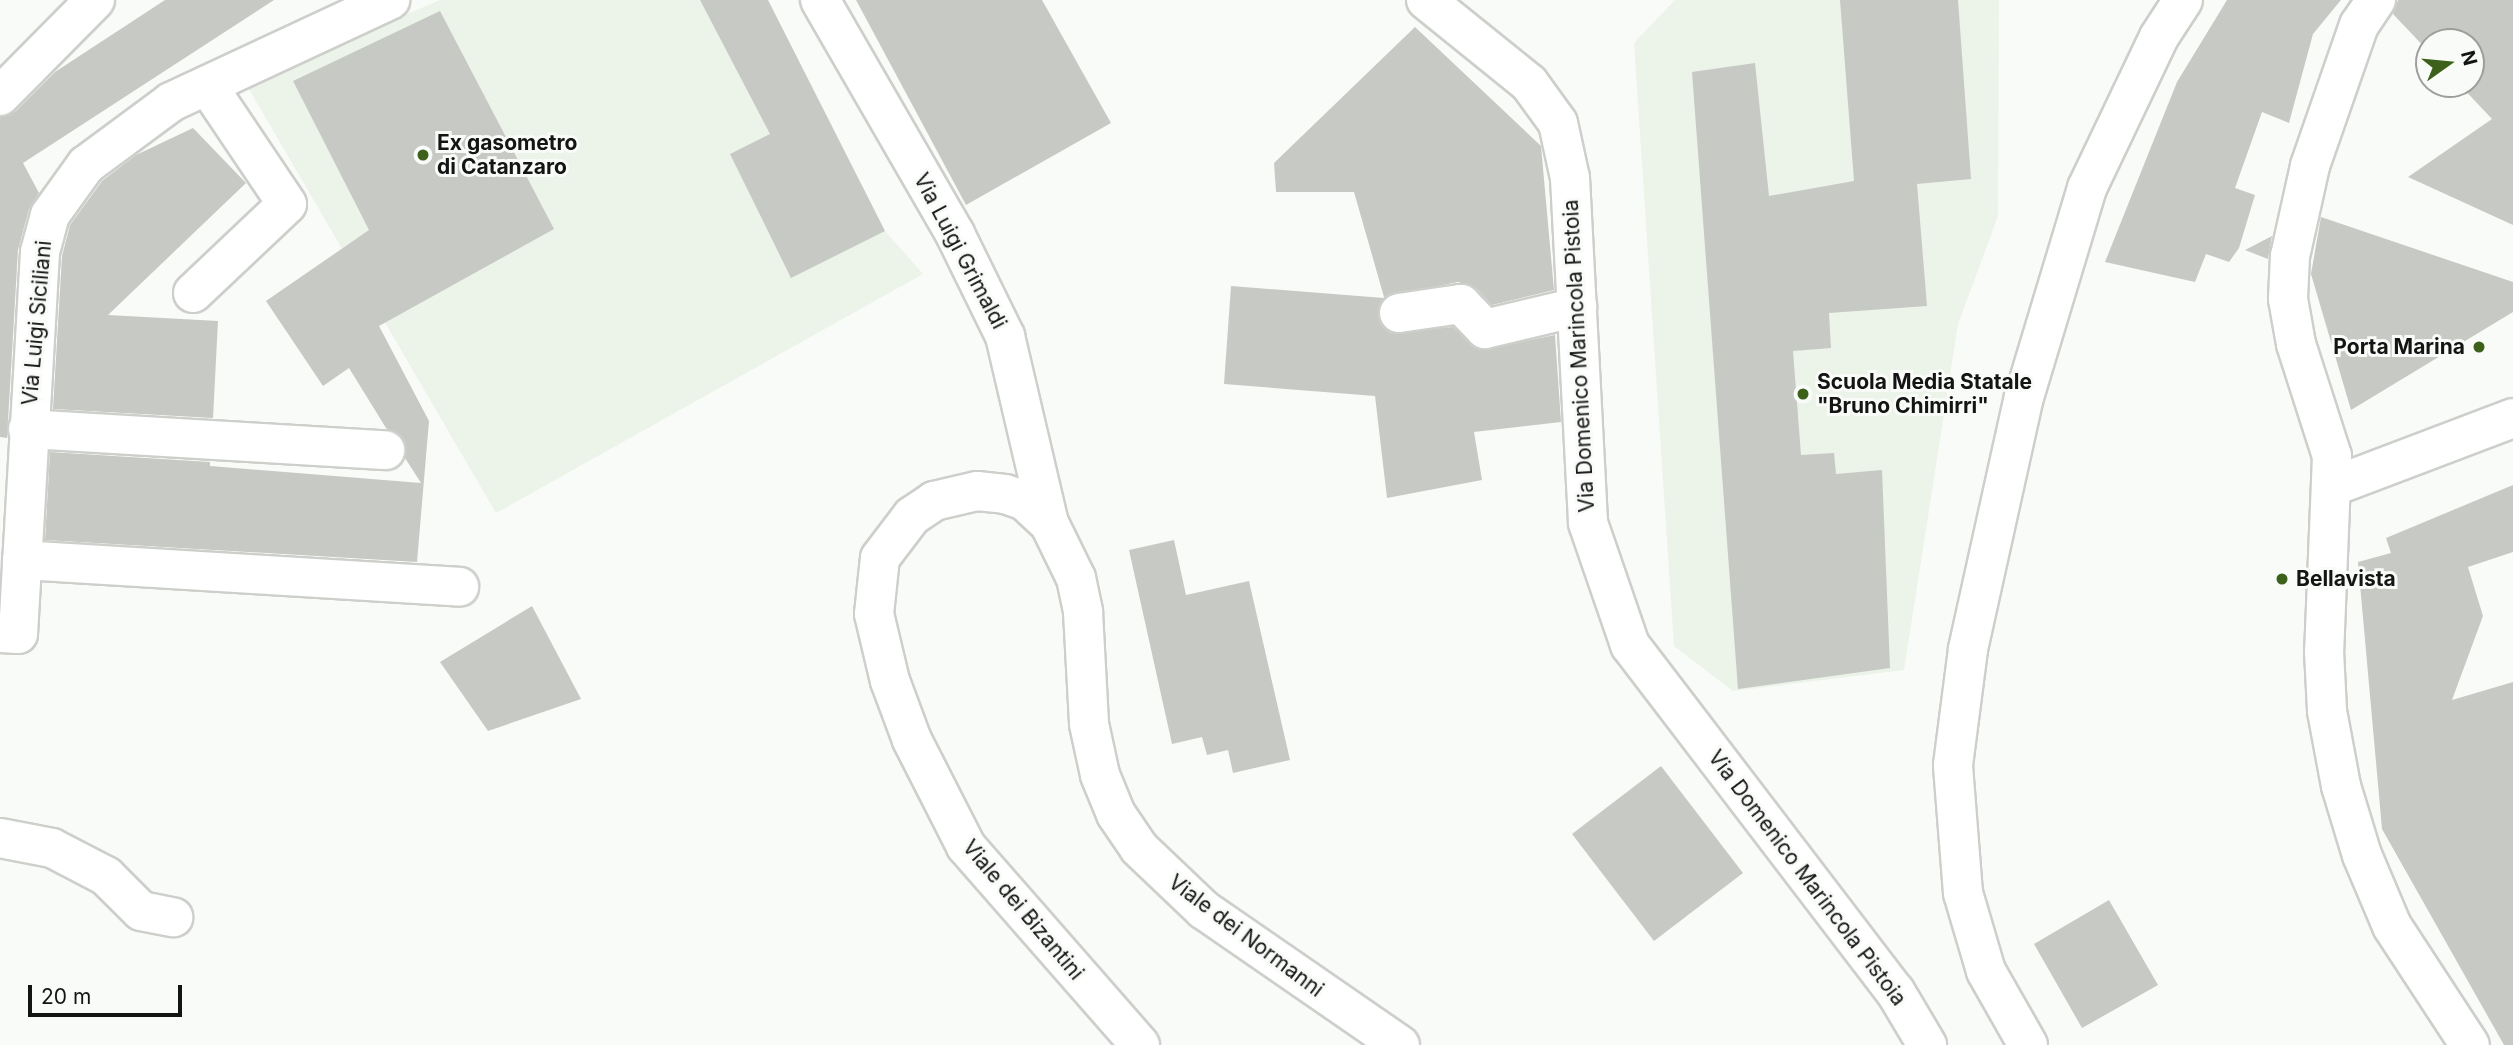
<!DOCTYPE html>
<html>
<head>
<meta charset="utf-8">
<style>
	body { margin:0 }
	#map { position:relative; width:2513px; height:1045px; overflow:hidden; background:#f8fbf7; font-family:Inter,sans-serif }
	div>[style] { position:absolute }
	.built>* { inset:0; background:#ecf3e8 }
	.building>* { inset:0; background:#c7c9c5 }
	.roads { filter:drop-shadow(2px 0 #cdcfcb) drop-shadow(-2px 0 #cdcfcb) drop-shadow(0 2px #cdcfcb) drop-shadow(0 -2px #cdcfcb) }
	.minor>* { height:38px; margin:-19px; padding:0 19px; transform-origin:19px; border-radius:19px; background:#fff }
	.tertiary>* { height:38px; margin:-19px; padding:0 19px; transform-origin:19px; border-radius:19px; background:#fff }
	.dots>* { width:19px; height:19px; translate:-50% -50%; box-sizing:border-box; border:4px solid #f8fbf7; border-radius:50% }
	span { translate:-50% -50%; white-space:nowrap; text-align:center; line-height:1.15; -webkit-text-stroke:6px #f8fbf7; paint-order:stroke }
	.poi-label { font-size:21px; color:#131413; font-weight:700 }
	.left { translate:0 -50%; text-align:left }
	.right { translate:-100% -50%; text-align:right }
	.street-label { font-size:21px; color:#131413 }
	.north { position:absolute; left:2415px; top:28px; width:70px; height:70px; box-sizing:border-box; background:#f8fbf7; border:2px solid #9c9f9c; border-radius:50%; rotate:75deg; font-size:19px; font-weight:700; line-height:28px; text-align:center; color:#131413 }
	.north::after { content:''; display:block; margin:auto; width:24px; height:32px; background:#3d611a; clip-path:polygon(50% 0,100% 100%,50% 72%,0 100%) }
	.scale { position:absolute; left:28px; top:985px; width:154px; height:32px; box-sizing:border-box; border:4px solid #131413; border-top:0; padding-left:9px; font-size:21px; line-height:24px; white-space:nowrap; color:#131413; -webkit-text-stroke:5px #f8fbf7; paint-order:stroke }
</style>
</head>
<body>
<div id="map">
	<div class="built">
		<i style="clip-path:polygon(440px 0,768px 0,885px 231px,923px 274px,496px 513px,246px 84px)"></i>
		<i style="clip-path:polygon(1675px 0,1999px 0,1998px 216px,1958px 324px,1904px 670px,1733px 691px,1674px 646px,1634px 43px)"></i>
	</div>
	<div class="building">
		<i style="clip-path:polygon(165px 0,274px 0,23px 163px,39px 193px,29px 209px,18px 250px,7px 438px,0 437px,0 117px,16px 111px,55px 72px)"></i>
		<i style="clip-path:polygon(700px 0,768px 0,885px 231px,791px 278px,730px 154px,770px 134px)"></i>
		<i style="clip-path:polygon(856px 0,1042px 0,1111px 123px,966px 205px)"></i>
		<i style="clip-path:polygon(1840px 0,1958px 0,1971px 179px,1917px 184px,1927px 306px,1829px 313px,1831px 348px,1793px 351px,1801px 455px,1834px 453px,1836px 474px,1882px 470px,1890px 668px,1738px 689px,1692px 72px,1755px 63px,1769px 196px,1854px 181px)"></i>
		<i style="clip-path:polygon(2227px 0,2341px 0,2313px 34px,2289px 123px,2262px 112px,2235px 188px,2255px 195px,2239px 248px,2229px 262px,2206px 254px,2195px 282px,2105px 262px,2177px 82px)"></i>
		<i style="clip-path:polygon(2398px 0,2513px 0,2513px 225px,2408px 177px,2492px 119px,2459px 84px,2471px 84px,2471px 42px,2429px 42px,2429px 52px,2393px 14px)"></i>
		<i style="clip-path:polygon(440px 11px,554px 229px,379px 326px,429px 421px,417px 562px,45px 540px,50px 452px,210px 462px,210px 466px,421px 483px,405px 458px,404px 440px,386px 428px,349px 368px,323px 386px,266px 301px,369px 230px,293px 81px)"></i>
		<i style="clip-path:polygon(1415px 27px,1541px 146px,1554px 290px,1492px 305px,1476px 288px,1458px 282px,1384px 297px,1354px 192px,1276px 192px,1274px 163px)"></i>
		<i style="clip-path:polygon(193px 128px,246px 183px,108px 315px,218px 321px,213px 418px,53px 409px,62px 256px,70px 225px,102px 181px,136px 155px)"></i>
		<i style="clip-path:polygon(2321px 217px,2513px 282px,2513px 312px,2351px 410px,2311px 274px)"></i>
		<i style="clip-path:polygon(2272px 236px,2268px 259px,2245px 250px)"></i>
		<i style="clip-path:polygon(1231px 286px,1384px 298px,1378px 317px,1390px 333px,1453px 327px,1480px 350px,1555px 335px,1561px 422px,1474px 432px,1482px 480px,1387px 498px,1375px 396px,1224px 384px)"></i>
		<i style="clip-path:polygon(2513px 485px,2513px 552px,2468px 567px,2483px 616px,2452px 700px,2513px 682px,2513px 1045px,2504px 1045px,2382px 829px,2358px 562px,2391px 553px,2386px 538px)"></i>
		<i style="clip-path:polygon(1174px 540px,1186px 595px,1249px 581px,1290px 760px,1233px 773px,1228px 750px,1207px 755px,1202px 737px,1172px 744px,1129px 550px)"></i>
		<i style="clip-path:polygon(532px 606px,581px 699px,488px 731px,440px 662px)"></i>
		<i style="clip-path:polygon(1661px 766px,1743px 873px,1654px 941px,1572px 834px)"></i>
		<i style="clip-path:polygon(2109px 900px,2158px 985px,2082px 1028px,2034px 944px)"></i>
	</div>
	<div class="roads">
		<div class="minor">
			<i style="left:820px;top:0;width:270px;rotate:60deg"></i>
			<i style="left:955px;top:234px;width:114px;rotate:63.9deg"></i>
			<i style="left:1005px;top:336px;width:192px;rotate:76.8deg"></i>
			<i style="left:1426px;top:0;width:132px;rotate:38.9deg"></i>
			<i style="left:1529px;top:83px;width:49px;rotate:54.1deg"></i>
			<i style="left:1558px;top:123px;width:56px;rotate:77.7deg"></i>
			<i style="left:1570px;top:178px;width:345px;rotate:87deg"></i>
			<i style="left:1588px;top:523px;width:129px;rotate:71deg"></i>
			<i style="left:1630px;top:645px;width:436px;rotate:52.6deg"></i>
			<i style="left:1895px;top:991px;width:63px;rotate:59.3deg"></i>
			<i style="left:2376px;top:0;width:30px;rotate:124deg"></i>
			<i style="left:2359px;top:25px;width:149px;rotate:109.2deg"></i>
			<i style="left:2310px;top:166px;width:92px;rotate:102.5deg"></i>
			<i style="left:2290px;top:256px;width:43px;rotate:92.7deg"></i>
			<i style="left:2288px;top:299px;width:46px;rotate:79.9deg"></i>
			<i style="left:2296px;top:344px;width:118px;rotate:72.2deg"></i>
			<i style="left:2332px;top:456px;width:195px;rotate:92.3deg"></i>
			<i style="left:2324px;top:651px;width:60px;rotate:87.1deg"></i>
			<i style="left:2327px;top:711px;width:76px;rotate:79.4deg"></i>
			<i style="left:2341px;top:786px;width:72px;rotate:73.1deg"></i>
			<i style="left:2362px;top:855px;width:77px;rotate:67.1deg"></i>
			<i style="left:2392px;top:926px;width:142px;rotate:56.8deg"></i>
			<i style="left:0;top:96px;width:135px;rotate:-45.3deg"></i>
			<i style="left:193px;top:293px;width:129px;rotate:-43.4deg"></i>
			<i style="left:287px;top:204px;width:143px;rotate:-123.9deg"></i>
			<i style="left:1399px;top:313px;width:63px;rotate:-8.3deg"></i>
			<i style="left:1461px;top:304px;width:35px;rotate:46deg"></i>
			<i style="left:1485px;top:329px;width:95px;rotate:-13.4deg"></i>
			<i style="left:28px;top:429px;width:358px;rotate:3.4deg"></i>
			<i style="left:2334px;top:486px;width:191px;rotate:-20.8deg"></i>
			<i style="left:22px;top:560px;width:438px;rotate:3.5deg"></i>
			<i style="left:0;top:633px;width:18px;rotate:3deg"></i>
			<i style="left:18px;top:634px;width:383px;rotate:-86.7deg"></i>
			<i style="left:40px;top:252px;width:38px;rotate:-75deg"></i>
			<i style="left:50px;top:215px;width:62px;rotate:-54.2deg"></i>
			<i style="left:86px;top:165px;width:106px;rotate:-36.5deg"></i>
			<i style="left:171px;top:102px;width:242px;rotate:-25deg"></i>
			<i style="left:0;top:838px;width:53px;rotate:10.9deg"></i>
			<i style="left:52px;top:848px;width:61px;rotate:27.4deg"></i>
			<i style="left:106px;top:876px;width:49px;rotate:45deg"></i>
			<i style="left:141px;top:911px;width:33px;rotate:11deg"></i>
			<i style="left:2028px;top:1045px;width:85px;rotate:-119.6deg"></i>
			<i style="left:1986px;top:971px;width:81px;rotate:-106.4deg"></i>
			<i style="left:1963px;top:893px;width:128px;rotate:-94.5deg"></i>
			<i style="left:1953px;top:765px;width:117px;rotate:-82.6deg"></i>
			<i style="left:1968px;top:649px;width:258px;rotate:-77.5deg"></i>
			<i style="left:2024px;top:397px;width:218px;rotate:-73.2deg"></i>
			<i style="left:2087px;top:188px;width:167px;rotate:-64.5deg"></i>
			<i style="left:2159px;top:37px;width:44px;rotate:-57deg"></i>
		</div>
		<div class="tertiary">
			<i style="left:1140px;top:1045px;width:264px;rotate:-131.2deg"></i>
			<i style="left:966px;top:846px;width:119px;rotate:-117deg"></i>
			<i style="left:912px;top:740px;width:63px;rotate:-110.4deg"></i>
			<i style="left:890px;top:681px;width:69px;rotate:-103.4deg"></i>
			<i style="left:874px;top:614px;width:56px;rotate:-83.9deg"></i>
			<i style="left:880px;top:558px;width:53px;rotate:-52.7deg"></i>
			<i style="left:912px;top:516px;width:27px;rotate:-34deg"></i>
			<i style="left:934px;top:501px;width:44px;rotate:-13.1deg"></i>
			<i style="left:977px;top:491px;width:28px;rotate:6deg"></i>
			<i style="left:1005px;top:494px;width:21px;rotate:19deg"></i>
			<i style="left:1025px;top:501px;width:33px;rotate:43deg"></i>
			<i style="left:1049px;top:523px;width:61px;rotate:63.9deg"></i>
			<i style="left:1076px;top:578px;width:35px;rotate:78deg"></i>
			<i style="left:1083px;top:612px;width:112px;rotate:86.9deg"></i>
			<i style="left:1089px;top:724px;width:52px;rotate:77.8deg"></i>
			<i style="left:1100px;top:775px;width:42px;rotate:67.7deg"></i>
			<i style="left:1116px;top:814px;width:41px;rotate:55.9deg"></i>
			<i style="left:1139px;top:848px;width:90px;rotate:43.6deg"></i>
			<i style="left:1204px;top:910px;width:238px;rotate:34.6deg"></i>
		</div>
	</div>
	<div class="dots">
		<i style="left:423px;top:155px;background:#3d611a"></i>
		<i style="left:2479px;top:347px;background:#3d611a"></i>
		<i style="left:1803px;top:394px;background:#3d611a"></i>
		<i style="left:2282px;top:579px;background:#3d611a"></i>
	</div>
	<div class="poi-label">
		<span class="left" style="left:437px;top:155px">Ex gasometro<br>di Catanzaro</span>
		<span class="right" style="left:2465px;top:347px">Porta Marina</span>
		<span class="left" style="left:1817px;top:394px">Scuola Media Statale<br>"Bruno Chimirri"</span>
		<span class="left" style="left:2296px;top:579px">Bellavista</span>
	</div>
	<div class="street-label">
		<span style="left:960px;top:251px;rotate:62deg">Via Luigi Grimaldi</span>
		<span style="left:37px;top:323px;rotate:-85deg">Via Luigi Siciliani</span>
		<span style="left:1579px;top:356px;rotate:-93deg">Via Domenico Marincola Pistoia</span>
		<span style="left:1807px;top:878px;rotate:53deg">Via Domenico Marincola Pistoia</span>
		<span style="left:1023px;top:910px;rotate:50deg">Viale dei Bizantini</span>
		<span style="left:1246px;top:936px;rotate:37deg">Viale dei Normanni</span>
	</div>
	<div class="north">N</div>
	<div class="scale">20 m</div>
</div>
</body>
</html>
